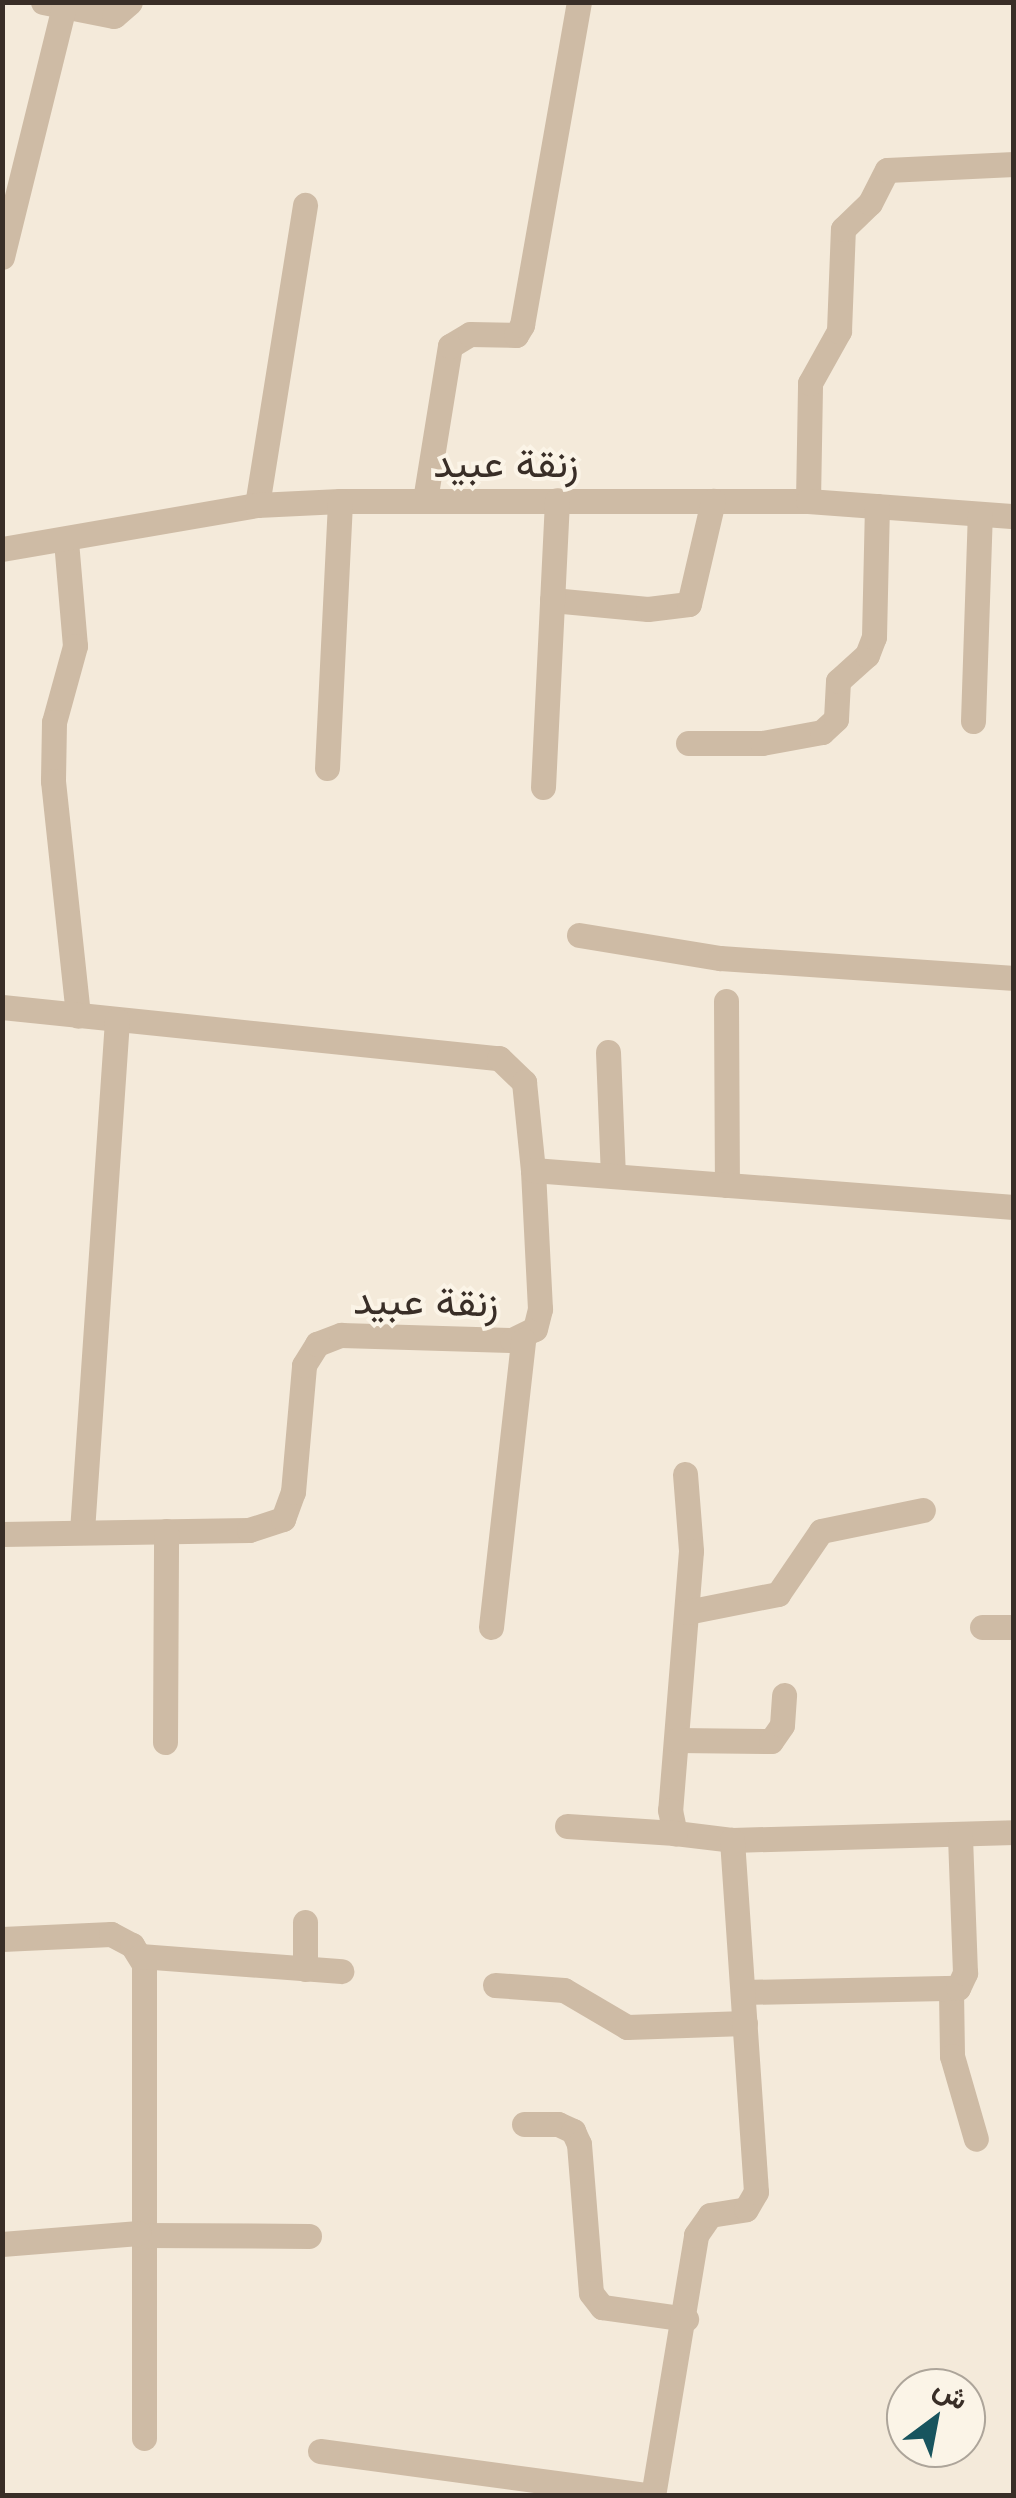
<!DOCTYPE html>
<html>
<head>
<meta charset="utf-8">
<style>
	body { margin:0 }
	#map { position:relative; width:1016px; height:2498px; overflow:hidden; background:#f4eada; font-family:Jost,Vazirmatn,sans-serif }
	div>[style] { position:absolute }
	.street>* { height:25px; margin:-12.5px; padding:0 12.5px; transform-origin:12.5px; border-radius:12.5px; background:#cebba5 }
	span { translate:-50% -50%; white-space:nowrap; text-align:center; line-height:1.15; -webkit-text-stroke:8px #fbf4e7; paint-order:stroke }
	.street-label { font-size:40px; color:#392e27 }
	.frame { position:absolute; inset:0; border:5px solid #392e27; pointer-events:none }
	.north { position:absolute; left:886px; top:2368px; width:100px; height:100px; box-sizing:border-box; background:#fbf4e7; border:2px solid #ada59a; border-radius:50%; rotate:32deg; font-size:28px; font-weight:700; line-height:40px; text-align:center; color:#392e27 }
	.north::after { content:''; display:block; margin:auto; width:35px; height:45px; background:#18545e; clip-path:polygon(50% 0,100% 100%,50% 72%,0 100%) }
</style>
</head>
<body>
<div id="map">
	<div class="street">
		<i style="left:43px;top:2px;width:72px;rotate:11.2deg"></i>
		<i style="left:114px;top:16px;width:21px;rotate:-41deg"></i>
		<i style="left:2px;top:257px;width:258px;rotate:-76.1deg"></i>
		<i style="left:425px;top:500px;width:156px;rotate:-80.8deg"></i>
		<i style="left:450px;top:346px;width:23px;rotate:-31deg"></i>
		<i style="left:470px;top:334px;width:46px;rotate:1.2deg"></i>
		<i style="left:516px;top:335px;width:12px;rotate:-59deg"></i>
		<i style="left:522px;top:325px;width:328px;rotate:-80deg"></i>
		<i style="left:808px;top:501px;width:118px;rotate:-89deg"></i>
		<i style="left:810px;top:383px;width:60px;rotate:-60.9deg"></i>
		<i style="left:839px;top:331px;width:102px;rotate:-87.8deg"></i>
		<i style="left:843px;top:229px;width:37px;rotate:-44deg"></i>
		<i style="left:870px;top:203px;width:37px;rotate:-63deg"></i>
		<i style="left:887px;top:170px;width:127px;rotate:-2.7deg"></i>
		<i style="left:257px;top:505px;width:304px;rotate:-80.9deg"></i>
		<i style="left:66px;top:541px;width:105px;rotate:85.1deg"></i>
		<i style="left:75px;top:646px;width:79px;rotate:105.4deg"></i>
		<i style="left:54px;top:722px;width:59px;rotate:91deg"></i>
		<i style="left:53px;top:781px;width:236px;rotate:83.9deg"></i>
		<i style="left:2px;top:549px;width:259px;rotate:-9.8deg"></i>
		<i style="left:257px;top:505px;width:83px;rotate:-2.8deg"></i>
		<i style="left:340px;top:501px;width:468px"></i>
		<i style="left:808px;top:501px;width:207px;rotate:4.2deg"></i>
		<i style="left:552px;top:600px;width:96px;rotate:5.4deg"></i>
		<i style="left:648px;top:609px;width:41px;rotate:-7deg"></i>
		<i style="left:689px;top:604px;width:106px;rotate:-76.9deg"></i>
		<i style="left:973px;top:721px;width:206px;rotate:-88.1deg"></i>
		<i style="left:688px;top:743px;width:74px"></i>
		<i style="left:762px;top:743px;width:61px;rotate:-10.4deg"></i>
		<i style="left:822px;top:732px;width:19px;rotate:-43deg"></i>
		<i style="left:836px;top:719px;width:38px;rotate:-87deg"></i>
		<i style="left:838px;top:681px;width:39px;rotate:-42deg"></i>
		<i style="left:867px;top:655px;width:19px;rotate:-69deg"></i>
		<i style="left:874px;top:637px;width:131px;rotate:-88.7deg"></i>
		<i style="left:327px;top:768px;width:267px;rotate:-87.2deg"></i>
		<i style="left:543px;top:787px;width:287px;rotate:-87.2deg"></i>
		<i style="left:579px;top:935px;width:143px;rotate:9.3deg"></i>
		<i style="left:720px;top:958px;width:295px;rotate:3.9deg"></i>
		<i style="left:726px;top:1001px;width:184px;rotate:89.7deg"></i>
		<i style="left:2px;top:1007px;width:500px;rotate:5.9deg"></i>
		<i style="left:499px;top:1058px;width:35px;rotate:44deg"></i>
		<i style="left:524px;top:1082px;width:88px;rotate:84.2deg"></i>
		<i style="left:608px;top:1052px;width:124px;rotate:87.7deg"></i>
		<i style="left:685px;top:1474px;width:77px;rotate:85.5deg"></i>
		<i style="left:691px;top:1551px;width:260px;rotate:94.6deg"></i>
		<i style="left:670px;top:1810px;width:24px;rotate:78deg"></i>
		<i style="left:675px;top:1833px;width:57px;rotate:7deg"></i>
		<i style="left:732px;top:1840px;width:282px;rotate:-1.6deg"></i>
		<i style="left:82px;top:1531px;width:512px;rotate:-86.08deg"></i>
		<i style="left:2px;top:1534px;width:247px;rotate:-0.9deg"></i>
		<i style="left:249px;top:1530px;width:36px;rotate:-18deg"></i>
		<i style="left:283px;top:1519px;width:29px;rotate:-70deg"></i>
		<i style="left:293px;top:1492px;width:127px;rotate:-85deg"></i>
		<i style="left:304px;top:1365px;width:25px;rotate:-58deg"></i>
		<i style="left:317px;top:1344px;width:26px;rotate:-21deg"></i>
		<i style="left:341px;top:1335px;width:171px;rotate:1.7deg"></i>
		<i style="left:512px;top:1340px;width:25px;rotate:-26deg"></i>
		<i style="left:535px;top:1329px;width:21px;rotate:-76deg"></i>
		<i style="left:540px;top:1309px;width:139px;rotate:-92.9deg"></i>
		<i style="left:533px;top:1170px;width:482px;rotate:4.4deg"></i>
		<i style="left:687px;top:1612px;width:93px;rotate:-11.2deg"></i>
		<i style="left:778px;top:1594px;width:76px;rotate:-55.7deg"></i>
		<i style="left:821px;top:1531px;width:104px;rotate:-11.6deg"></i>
		<i style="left:491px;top:1627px;width:289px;rotate:-83.6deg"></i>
		<i style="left:982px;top:1627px;width:32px"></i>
		<i style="left:677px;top:1740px;width:94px;rotate:0.6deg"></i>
		<i style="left:771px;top:1741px;width:19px;rotate:-55deg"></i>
		<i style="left:782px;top:1725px;width:30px;rotate:-86deg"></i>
		<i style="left:165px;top:1742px;width:211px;rotate:-89.7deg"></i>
		<i style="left:567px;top:1826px;width:108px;rotate:3.7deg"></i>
		<i style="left:2px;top:1939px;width:109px;rotate:-2.6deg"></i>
		<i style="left:111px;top:1934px;width:24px;rotate:28deg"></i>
		<i style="left:132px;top:1945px;width:22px;rotate:58deg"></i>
		<i style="left:144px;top:1964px;width:474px;rotate:90deg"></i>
		<i style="left:140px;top:1956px;width:202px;rotate:4.3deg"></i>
		<i style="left:305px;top:1969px;width:47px;rotate:-90deg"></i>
		<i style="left:495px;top:1985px;width:69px;rotate:4.1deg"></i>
		<i style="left:564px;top:1990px;width:73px;rotate:30.4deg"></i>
		<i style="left:627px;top:2027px;width:118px;rotate:-1.9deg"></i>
		<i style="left:951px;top:1991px;width:65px;rotate:89.1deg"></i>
		<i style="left:952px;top:2056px;width:86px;rotate:73.9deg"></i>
		<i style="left:743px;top:1992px;width:215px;rotate:-1.1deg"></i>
		<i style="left:958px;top:1988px;width:17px;rotate:-65deg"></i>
		<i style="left:965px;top:1973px;width:139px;rotate:-92.1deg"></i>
		<i style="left:524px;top:2124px;width:34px"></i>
		<i style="left:558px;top:2124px;width:17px;rotate:25deg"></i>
		<i style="left:573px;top:2131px;width:14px;rotate:65deg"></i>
		<i style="left:579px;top:2144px;width:149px;rotate:85.4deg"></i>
		<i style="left:591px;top:2293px;width:18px;rotate:52deg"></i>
		<i style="left:602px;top:2307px;width:85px;rotate:8.1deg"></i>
		<i style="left:139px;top:2235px;width:170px;rotate:0.3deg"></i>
		<i style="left:2px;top:2244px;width:137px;rotate:-4.6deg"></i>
		<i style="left:320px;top:2451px;width:334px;rotate:7.7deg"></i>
		<i style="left:653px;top:2496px;width:265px;rotate:-80.6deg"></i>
		<i style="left:696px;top:2235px;width:24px;rotate:-55deg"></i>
		<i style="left:710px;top:2215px;width:36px;rotate:-9deg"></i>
		<i style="left:746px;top:2209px;width:20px;rotate:-60deg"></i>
		<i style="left:756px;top:2192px;width:353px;rotate:-93.9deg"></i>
	</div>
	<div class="street-label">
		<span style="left:506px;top:463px">زنقة عبيد</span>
		<span style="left:426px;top:1301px;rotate:1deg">زنقة عبيد</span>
	</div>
	<div class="frame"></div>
	<div class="north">ش</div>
</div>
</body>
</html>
